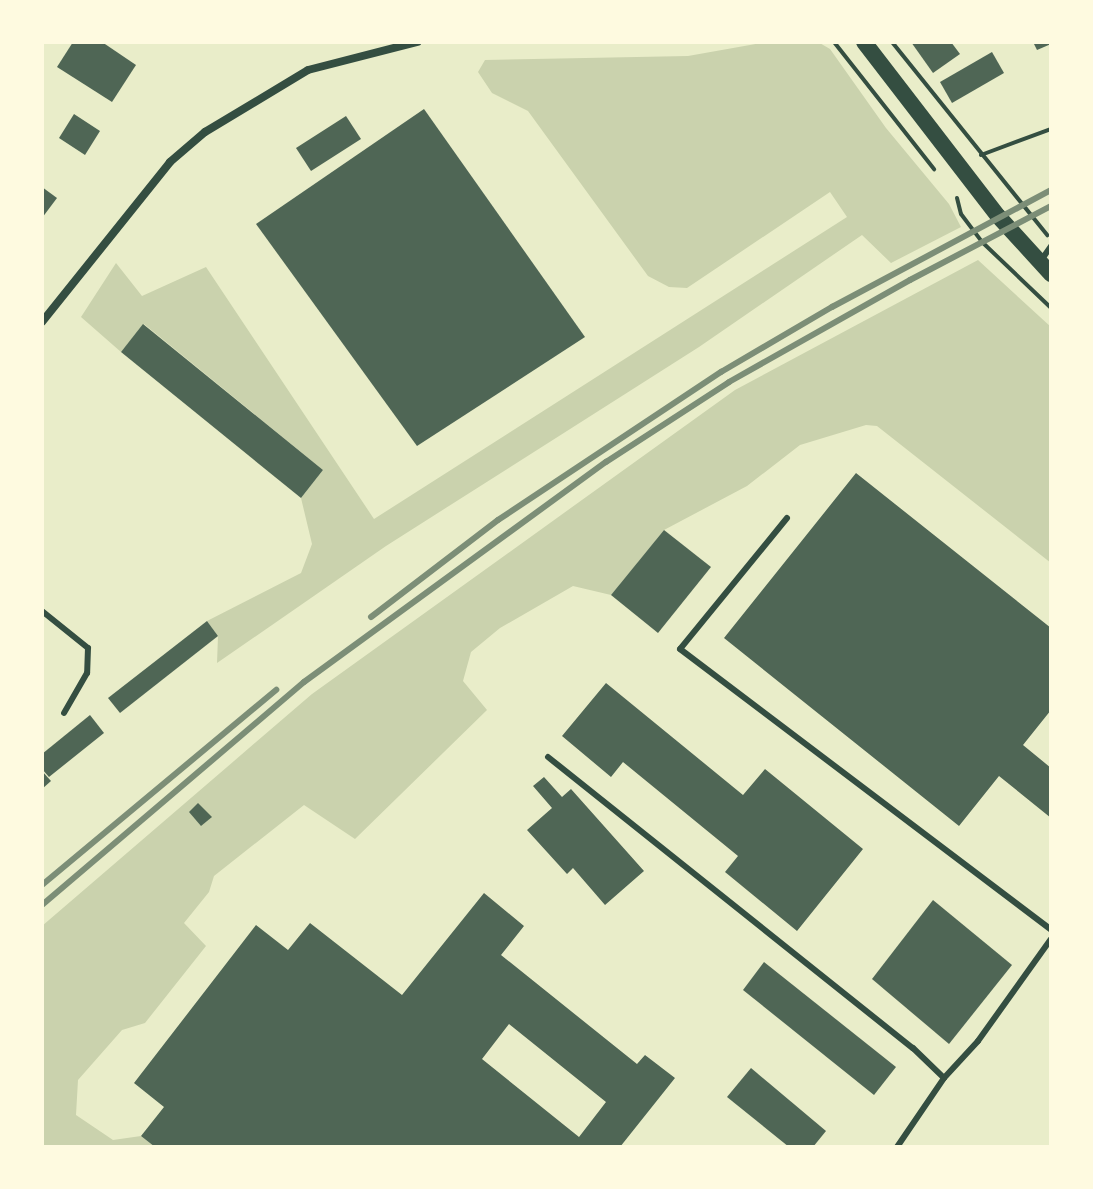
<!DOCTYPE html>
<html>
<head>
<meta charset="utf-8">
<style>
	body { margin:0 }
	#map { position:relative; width:1093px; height:1189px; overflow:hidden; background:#e9edc9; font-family:Overpass,sans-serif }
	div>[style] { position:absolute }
	.green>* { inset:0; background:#cad2ad }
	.building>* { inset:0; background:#4f6655 }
	.path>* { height:4px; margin:-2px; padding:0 2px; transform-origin:2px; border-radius:2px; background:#344e41 }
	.service>* { height:6px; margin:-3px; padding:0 3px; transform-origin:3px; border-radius:3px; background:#344e41 }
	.minor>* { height:8px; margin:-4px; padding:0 4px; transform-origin:4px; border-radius:4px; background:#344e41 }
	.secondary>* { height:16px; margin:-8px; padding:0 8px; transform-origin:8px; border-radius:8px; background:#344e41 }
	.rail>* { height:6px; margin:-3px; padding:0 3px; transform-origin:3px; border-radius:3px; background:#7c8e77 }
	span { translate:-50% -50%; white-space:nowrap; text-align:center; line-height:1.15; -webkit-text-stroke:6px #fefae0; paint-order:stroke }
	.frame { position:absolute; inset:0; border:44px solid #fefae0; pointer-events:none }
</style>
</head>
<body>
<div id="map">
	<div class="green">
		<i style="clip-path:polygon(767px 42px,818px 42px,830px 49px,886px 128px,949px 204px,961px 227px,891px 263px,862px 235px,699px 347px,386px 546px,217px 663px,218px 636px,207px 621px,301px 573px,312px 544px,301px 498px,323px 470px,144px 324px,121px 352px,81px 317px,116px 263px,142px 296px,206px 267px,374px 519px,847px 217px,830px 192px,687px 288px,669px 287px,648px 276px,528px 111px,492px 93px,478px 72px,485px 60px,688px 56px)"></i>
		<i style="clip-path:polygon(978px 260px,1051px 327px,1051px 563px,877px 426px,866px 425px,800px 445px,747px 486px,664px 530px,611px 595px,573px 586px,500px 628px,471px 652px,463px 681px,487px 710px,355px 839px,304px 805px,214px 876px,209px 892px,184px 923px,206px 946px,145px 1023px,122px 1030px,78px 1080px,76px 1115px,113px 1140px,141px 1136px,155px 1147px,42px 1147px,42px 926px,312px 694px,735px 390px)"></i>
	</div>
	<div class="building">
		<i style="clip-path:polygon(73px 42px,102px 42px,136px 65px,112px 102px,57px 67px)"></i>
		<i style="clip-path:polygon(911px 42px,951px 42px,960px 54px,933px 73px)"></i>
		<i style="clip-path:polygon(1033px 42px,1051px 42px,1051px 44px,1037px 50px)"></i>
		<i style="clip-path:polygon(992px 52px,1004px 73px,952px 103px,940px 82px)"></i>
		<i style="clip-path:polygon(424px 109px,585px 337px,417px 446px,256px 224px)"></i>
		<i style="clip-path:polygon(74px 114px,100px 131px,85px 155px,59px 138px)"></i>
		<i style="clip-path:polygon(346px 116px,361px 139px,311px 171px,296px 148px)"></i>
		<i style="clip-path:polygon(42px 187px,57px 198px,42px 218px)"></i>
		<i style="clip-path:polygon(143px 324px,323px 470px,301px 498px,121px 352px)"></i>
		<i style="clip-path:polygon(856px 473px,1051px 628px,1051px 710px,1023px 745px,1051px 768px,1051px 818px,999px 776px,959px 826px,724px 638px)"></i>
		<i style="clip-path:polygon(664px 530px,711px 567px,658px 633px,611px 595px)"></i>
		<i style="clip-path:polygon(207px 621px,218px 636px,120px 713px,108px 698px)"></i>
		<i style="clip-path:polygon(606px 683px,743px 795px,765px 769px,863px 849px,797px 931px,725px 872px,738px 856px,623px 762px,611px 777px,562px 736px)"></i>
		<i style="clip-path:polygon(90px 715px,104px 733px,49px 777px,42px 769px,42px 754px)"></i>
		<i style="clip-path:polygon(42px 771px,51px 781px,42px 789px)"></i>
		<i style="clip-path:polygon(544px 777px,562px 797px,571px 789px,644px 871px,605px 905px,573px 868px,567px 874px,527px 830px,552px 808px,533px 786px)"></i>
		<i style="clip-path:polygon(198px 803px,212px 817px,201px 826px,189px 812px)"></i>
		<i style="clip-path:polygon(evenodd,484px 893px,524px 926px,501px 955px,637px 1064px,645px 1055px,675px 1078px,620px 1147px,155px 1147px,141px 1136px,164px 1107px,134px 1083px,256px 925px,288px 950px,310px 923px,402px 995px,484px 893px,509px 1024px,606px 1102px,579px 1137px,482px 1059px,509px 1024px)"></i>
		<i style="clip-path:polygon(933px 900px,1012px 965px,949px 1044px,872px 979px)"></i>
		<i style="clip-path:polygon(764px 962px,896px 1067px,874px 1095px,743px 990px)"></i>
		<i style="clip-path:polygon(751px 1068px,826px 1131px,813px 1147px,789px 1147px,727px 1097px)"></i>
	</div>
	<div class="path">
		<i style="left:834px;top:42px;width:162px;rotate:51.8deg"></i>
		<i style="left:892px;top:42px;width:248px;rotate:51.2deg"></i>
		<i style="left:981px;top:155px;width:75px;rotate:-20.4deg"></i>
		<i style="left:957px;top:198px;width:16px;rotate:76deg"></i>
		<i style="left:961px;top:214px;width:34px;rotate:53deg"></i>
		<i style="left:981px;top:241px;width:97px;rotate:43.7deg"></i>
	</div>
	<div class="service">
		<i style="left:1042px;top:259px;width:16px;rotate:-55deg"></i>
		<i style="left:787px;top:518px;width:169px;rotate:129.2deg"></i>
		<i style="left:680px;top:649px;width:465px;rotate:37.1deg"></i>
		<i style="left:42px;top:611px;width:59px;rotate:38.8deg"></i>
		<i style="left:88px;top:648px;width:25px;rotate:92deg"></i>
		<i style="left:87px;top:673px;width:46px;rotate:119.9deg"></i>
		<i style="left:548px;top:757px;width:467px;rotate:38.6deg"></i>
		<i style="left:913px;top:1048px;width:43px;rotate:44.1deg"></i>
		<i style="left:897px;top:1147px;width:83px;rotate:-55.7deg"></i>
		<i style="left:944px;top:1078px;width:50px;rotate:-47.4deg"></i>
		<i style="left:978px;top:1041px;width:125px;rotate:-54.4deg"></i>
	</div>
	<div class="minor">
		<i style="left:42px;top:322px;width:205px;rotate:-51.3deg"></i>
		<i style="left:170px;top:162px;width:46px;rotate:-40.6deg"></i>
		<i style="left:205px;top:132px;width:120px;rotate:-31deg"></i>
		<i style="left:308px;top:70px;width:113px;rotate:-14.4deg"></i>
	</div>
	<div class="secondary">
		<i style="left:864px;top:42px;width:220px;rotate:52.4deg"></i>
		<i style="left:998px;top:216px;width:79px;rotate:47.6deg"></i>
	</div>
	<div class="rail">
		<i style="left:371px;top:617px;width:160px;rotate:-37.4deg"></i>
		<i style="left:498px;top:520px;width:268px;rotate:-33.6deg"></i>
		<i style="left:721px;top:372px;width:129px;rotate:-30.4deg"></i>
		<i style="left:832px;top:307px;width:248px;rotate:-28.1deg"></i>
		<i style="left:42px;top:885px;width:305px;rotate:-39.8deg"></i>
		<i style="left:42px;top:905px;width:344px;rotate:-40.4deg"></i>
		<i style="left:304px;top:682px;width:374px;rotate:-36.1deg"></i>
		<i style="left:606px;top:462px;width:147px;rotate:-33deg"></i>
		<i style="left:729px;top:382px;width:208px;rotate:-29.4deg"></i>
		<i style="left:910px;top:280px;width:159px;rotate:-27.7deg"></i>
	</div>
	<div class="frame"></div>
</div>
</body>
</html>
